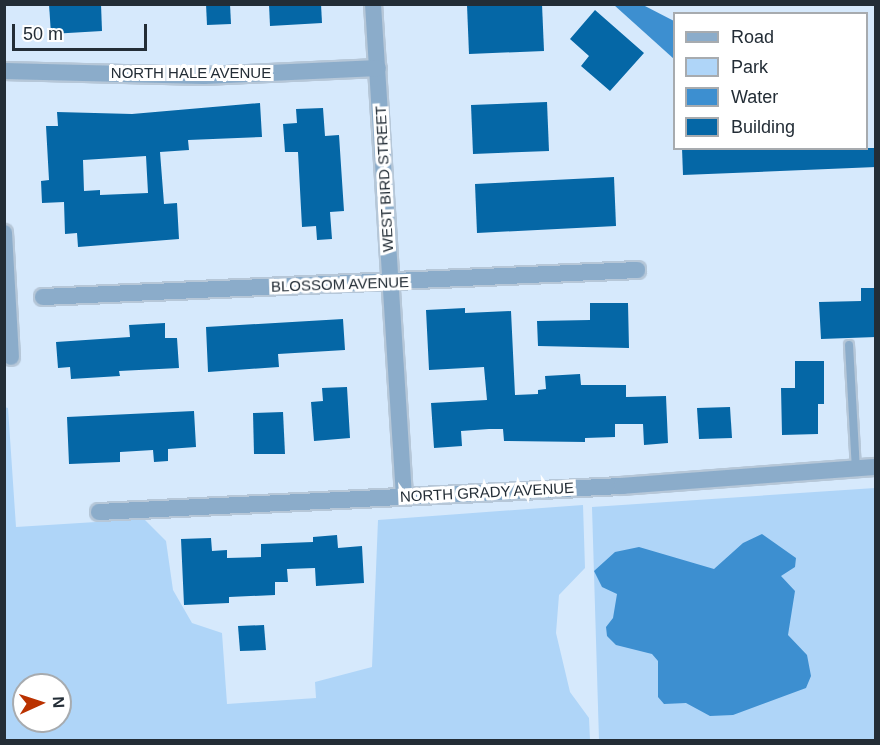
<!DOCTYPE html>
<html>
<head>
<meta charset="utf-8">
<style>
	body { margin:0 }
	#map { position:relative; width:880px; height:745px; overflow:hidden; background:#d6e9fc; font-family:Helvetica,sans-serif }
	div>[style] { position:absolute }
	.green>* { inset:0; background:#afd5f8 }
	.water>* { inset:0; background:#3d8fd0 }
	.building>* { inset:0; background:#0567a6 }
	.roads { filter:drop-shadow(2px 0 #b6c7d8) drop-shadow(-2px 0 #b6c7d8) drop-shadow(0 2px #b6c7d8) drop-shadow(0 -2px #b6c7d8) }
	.service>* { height:8px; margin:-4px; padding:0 4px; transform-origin:4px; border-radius:4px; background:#8bacca }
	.minor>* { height:16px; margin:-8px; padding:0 8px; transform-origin:8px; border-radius:8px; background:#8bacca }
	span { translate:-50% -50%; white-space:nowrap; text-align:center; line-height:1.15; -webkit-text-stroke:6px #fff; paint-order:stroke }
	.street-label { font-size:15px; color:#232d36 }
	.frame { position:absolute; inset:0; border:6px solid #232d36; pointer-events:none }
	.legend { position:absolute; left:673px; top:12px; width:195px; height:138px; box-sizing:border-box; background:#fff; border:2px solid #a7abaf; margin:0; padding:8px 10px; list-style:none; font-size:18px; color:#232d36 }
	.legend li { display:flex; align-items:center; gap:12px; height:30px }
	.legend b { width:30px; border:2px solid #a7abaf }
	.north { position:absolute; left:12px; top:673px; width:60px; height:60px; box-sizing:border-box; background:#fff; border:2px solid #a7abaf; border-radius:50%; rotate:87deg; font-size:16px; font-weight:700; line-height:24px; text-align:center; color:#232d36 }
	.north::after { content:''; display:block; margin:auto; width:21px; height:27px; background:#ba3200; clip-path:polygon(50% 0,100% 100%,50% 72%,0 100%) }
	.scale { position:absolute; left:12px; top:24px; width:135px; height:27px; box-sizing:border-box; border:3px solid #232d36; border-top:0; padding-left:8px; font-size:18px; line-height:21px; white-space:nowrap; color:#232d36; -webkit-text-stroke:4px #fff; paint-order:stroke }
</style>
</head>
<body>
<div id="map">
	<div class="green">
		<i style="clip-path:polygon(evenodd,4px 407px,8px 408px,16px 527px,144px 519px,166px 541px,173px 590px,192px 623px,222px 633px,227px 704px,316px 698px,315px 682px,372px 667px,378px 520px,583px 505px,585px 568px,559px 595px,556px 633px,570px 692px,589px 718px,590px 740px,5px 740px,4px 407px,24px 685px,60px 685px,60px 721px,24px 721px,24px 685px)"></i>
		<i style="clip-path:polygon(875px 488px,875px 740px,599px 740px,592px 507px)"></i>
	</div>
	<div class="water">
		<i style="clip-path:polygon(614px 5px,643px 5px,674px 21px,674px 59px)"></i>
		<i style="clip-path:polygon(762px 534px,796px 558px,795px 567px,781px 576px,795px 591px,788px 635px,807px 655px,811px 676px,806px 688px,733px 715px,710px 716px,686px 703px,664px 704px,658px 697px,658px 661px,652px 654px,616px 645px,607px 636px,606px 627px,613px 618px,617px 594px,602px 587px,594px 571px,615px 552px,639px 547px,714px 569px,743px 543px)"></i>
	</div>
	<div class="building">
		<i style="clip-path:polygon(49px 4px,101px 4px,102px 31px,51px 34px)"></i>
		<i style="clip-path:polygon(206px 4px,230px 4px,231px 24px,207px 25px)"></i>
		<i style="clip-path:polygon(269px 4px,321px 4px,322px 23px,270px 26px)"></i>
		<i style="clip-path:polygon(542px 4px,544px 51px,469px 54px,467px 5px)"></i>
		<i style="clip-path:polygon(595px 10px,644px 53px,610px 91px,581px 66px,589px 56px,570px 39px)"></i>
		<i style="clip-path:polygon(547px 102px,549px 151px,473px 154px,471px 105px)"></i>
		<i style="clip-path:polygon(evenodd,260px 103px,262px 137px,188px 140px,189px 150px,160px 152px,164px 204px,177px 203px,179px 239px,78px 247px,77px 233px,65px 234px,64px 202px,42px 203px,41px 181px,49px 180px,46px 126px,58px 126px,57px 112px,132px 114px,260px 103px,146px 156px,148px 193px,100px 195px,100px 190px,84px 191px,83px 160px,146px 156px)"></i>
		<i style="clip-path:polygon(323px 108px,325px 136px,339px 135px,344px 211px,330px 212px,332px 239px,317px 240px,316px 226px,302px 227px,298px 152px,285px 152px,283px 124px,297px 123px,296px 109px)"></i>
		<i style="clip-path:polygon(682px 148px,876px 148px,876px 167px,683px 175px)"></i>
		<i style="clip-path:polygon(614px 177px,616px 226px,477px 233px,475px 184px)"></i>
		<i style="clip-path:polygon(861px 288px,876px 288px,876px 337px,821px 339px,819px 302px,861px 301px)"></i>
		<i style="clip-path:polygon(590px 303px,628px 303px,629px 348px,538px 346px,537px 321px,590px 320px)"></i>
		<i style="clip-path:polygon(465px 308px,465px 313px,511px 311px,515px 395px,538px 394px,538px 390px,546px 389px,545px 376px,580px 374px,581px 385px,626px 385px,626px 397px,666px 396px,668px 443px,644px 445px,643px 424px,615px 424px,615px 437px,585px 438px,585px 442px,504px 441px,503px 429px,489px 429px,461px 431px,462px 446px,434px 448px,431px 403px,487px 400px,484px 367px,429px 370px,426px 310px)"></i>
		<i style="clip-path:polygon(343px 319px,345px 350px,278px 354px,279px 367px,208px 372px,206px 327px)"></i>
		<i style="clip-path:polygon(165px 323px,165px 338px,177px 338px,179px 368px,119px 371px,120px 376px,71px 379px,70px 367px,58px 368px,56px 342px,130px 337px,129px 325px)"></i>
		<i style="clip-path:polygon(795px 361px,824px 361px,824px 404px,818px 404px,818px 434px,782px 435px,781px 388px,795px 388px)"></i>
		<i style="clip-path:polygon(347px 387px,350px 438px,314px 441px,311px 402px,323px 401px,322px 388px)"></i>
		<i style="clip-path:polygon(730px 407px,732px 438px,699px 439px,697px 408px)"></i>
		<i style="clip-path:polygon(194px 411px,196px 447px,168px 449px,168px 461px,154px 462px,153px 450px,120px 452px,120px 462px,69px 464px,67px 417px)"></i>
		<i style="clip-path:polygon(283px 412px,285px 454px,254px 454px,253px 413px)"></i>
		<i style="clip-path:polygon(337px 535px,338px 548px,362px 546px,364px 583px,316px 586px,315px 568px,287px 569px,288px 582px,275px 582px,275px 595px,229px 597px,229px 603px,184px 605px,181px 539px,211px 538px,212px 551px,227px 550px,227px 558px,261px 557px,261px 544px,313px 542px,313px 537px)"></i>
		<i style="clip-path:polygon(264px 625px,266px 650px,240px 651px,238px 626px)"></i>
	</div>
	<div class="roads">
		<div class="service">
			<i style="left:849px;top:345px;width:124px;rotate:86.8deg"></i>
		</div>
		<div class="minor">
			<i style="left:373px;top:4px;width:493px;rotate:86.4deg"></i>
			<i style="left:4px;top:71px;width:200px;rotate:1.4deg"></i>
			<i style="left:204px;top:76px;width:174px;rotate:-2.6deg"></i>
			<i style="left:4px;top:233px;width:124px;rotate:86.8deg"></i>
			<i style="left:43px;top:297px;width:595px;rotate:-2.6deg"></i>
			<i style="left:99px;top:512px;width:524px;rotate:-2.85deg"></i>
			<i style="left:622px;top:486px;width:255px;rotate:-4.3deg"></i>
		</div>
	</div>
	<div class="street-label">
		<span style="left:191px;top:73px">NORTH HALE AVENUE</span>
		<span style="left:384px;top:179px;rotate:-93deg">WEST BIRD STREET</span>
		<span style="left:340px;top:284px;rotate:-2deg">BLOSSOM AVENUE</span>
		<span style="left:487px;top:492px;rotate:-3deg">NORTH GRADY AVENUE</span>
	</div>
	<div class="frame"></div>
	<ul class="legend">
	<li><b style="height:8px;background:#8bacca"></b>Road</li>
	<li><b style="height:16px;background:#afd5f8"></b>Park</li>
	<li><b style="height:16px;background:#3d8fd0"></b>Water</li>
	<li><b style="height:16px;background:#0567a6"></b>Building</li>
	</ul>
	<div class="north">N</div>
	<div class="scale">50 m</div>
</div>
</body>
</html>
